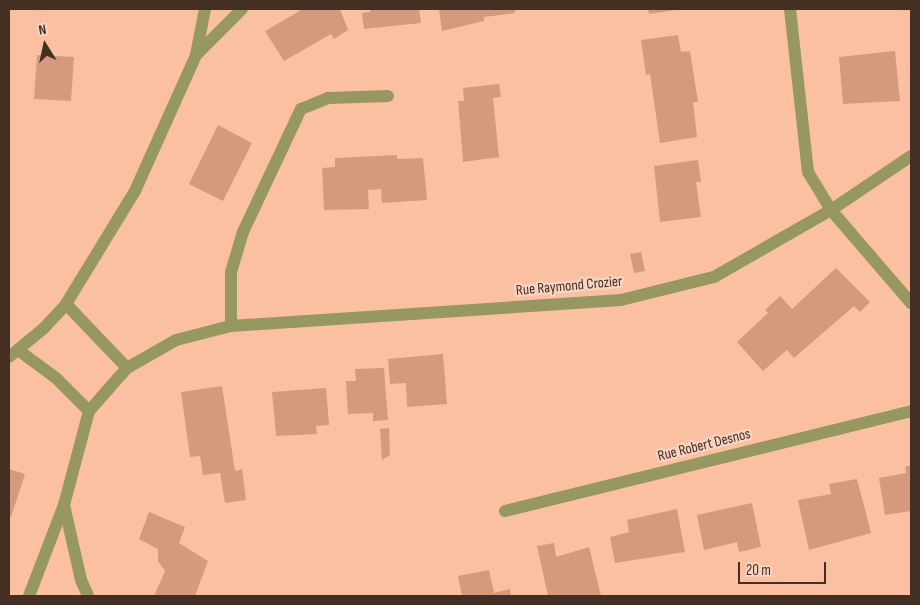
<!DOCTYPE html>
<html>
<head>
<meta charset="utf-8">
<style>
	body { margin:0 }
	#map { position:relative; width:920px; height:605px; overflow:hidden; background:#fbc0a2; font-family:"Sofia Sans Condensed",sans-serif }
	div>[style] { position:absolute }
	.building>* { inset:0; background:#d39a7d }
	.minor>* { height:12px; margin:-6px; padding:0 6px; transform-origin:6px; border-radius:6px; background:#979760 }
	span { translate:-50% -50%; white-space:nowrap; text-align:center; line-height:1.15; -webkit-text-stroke:4.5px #f8d4c2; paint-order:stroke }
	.street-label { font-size:15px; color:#452e22 }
	.frame { position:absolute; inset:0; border:10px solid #452e22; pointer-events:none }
	.north { position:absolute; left:20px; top:20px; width:50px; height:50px; -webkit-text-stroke:4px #f8d4c2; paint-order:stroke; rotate:350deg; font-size:14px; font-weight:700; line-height:20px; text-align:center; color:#452e22 }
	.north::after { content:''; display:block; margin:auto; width:18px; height:22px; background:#452e22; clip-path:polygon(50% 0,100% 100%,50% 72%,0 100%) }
	.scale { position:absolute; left:738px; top:562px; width:88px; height:22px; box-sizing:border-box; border:2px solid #452e22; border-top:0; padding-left:6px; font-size:15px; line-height:18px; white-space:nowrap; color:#452e22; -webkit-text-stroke:4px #f8d4c2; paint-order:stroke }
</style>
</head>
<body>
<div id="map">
	<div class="building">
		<i style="clip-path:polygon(303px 9px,340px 9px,348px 30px,334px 39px,331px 34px,284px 61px,265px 31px)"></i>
		<i style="clip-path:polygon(370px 9px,419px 9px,421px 23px,364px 29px,362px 13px,370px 12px)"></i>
		<i style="clip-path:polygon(439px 9px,514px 9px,515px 13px,484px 17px,484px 21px,442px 31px)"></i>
		<i style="clip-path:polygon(648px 9px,676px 9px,676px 10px,649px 14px)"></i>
		<i style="clip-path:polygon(678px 35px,681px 52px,690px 51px,698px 102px,693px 102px,697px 137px,660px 143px,650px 74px,646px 75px,641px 40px)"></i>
		<i style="clip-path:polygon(895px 51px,900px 101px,843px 104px,839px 57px)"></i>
		<i style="clip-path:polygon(37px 55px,74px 57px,71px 101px,34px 99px)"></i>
		<i style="clip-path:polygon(499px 84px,501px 97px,493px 98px,499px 157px,463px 162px,458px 101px,464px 101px,463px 88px)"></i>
		<i style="clip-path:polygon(218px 125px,252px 143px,223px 201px,189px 184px)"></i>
		<i style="clip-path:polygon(397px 155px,397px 159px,423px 158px,427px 200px,382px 203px,381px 189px,368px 190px,369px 209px,324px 210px,322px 168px,335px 167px,335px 158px)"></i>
		<i style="clip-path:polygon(698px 160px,701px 182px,696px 182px,701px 217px,660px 222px,654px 166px)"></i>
		<i style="clip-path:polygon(641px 252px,645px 271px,634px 273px,630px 254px)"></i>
		<i style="clip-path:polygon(836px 268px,870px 302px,860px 312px,854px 306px,794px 358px,787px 350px,763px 371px,737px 342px,768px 313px,765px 310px,780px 296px,792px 309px)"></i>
		<i style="clip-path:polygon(443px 354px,447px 404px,407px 407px,406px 383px,390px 384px,388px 359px)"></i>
		<i style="clip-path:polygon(384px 368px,388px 420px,373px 421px,373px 413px,348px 414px,346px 381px,356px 381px,355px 369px)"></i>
		<i style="clip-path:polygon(222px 386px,235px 471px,242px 469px,246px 500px,225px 503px,220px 473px,203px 475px,200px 456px,190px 457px,181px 392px)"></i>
		<i style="clip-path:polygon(326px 388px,329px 425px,316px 426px,317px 434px,276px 436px,272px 392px)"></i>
		<i style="clip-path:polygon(389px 428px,390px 455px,382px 460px,380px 429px)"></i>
		<i style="clip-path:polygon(911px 465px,911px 511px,885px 515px,879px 478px,906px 473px,905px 467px)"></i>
		<i style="clip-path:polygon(9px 469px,25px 474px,11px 517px,9px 517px)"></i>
		<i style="clip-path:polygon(857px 479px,871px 533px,809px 550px,798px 500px,831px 494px,829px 484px)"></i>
		<i style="clip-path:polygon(752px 503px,761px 547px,739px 552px,737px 542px,704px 550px,697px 515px)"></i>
		<i style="clip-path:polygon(677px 509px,685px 552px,615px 563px,610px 537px,629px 532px,627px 520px)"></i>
		<i style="clip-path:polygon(149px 512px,185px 527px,179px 543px,208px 561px,195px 596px,154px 596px,165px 571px,158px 561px,158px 549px,139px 539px)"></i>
		<i style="clip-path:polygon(554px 543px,556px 557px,589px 547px,601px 596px,548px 596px,537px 546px)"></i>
		<i style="clip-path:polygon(489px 570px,494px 593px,510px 589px,511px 596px,462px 596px,458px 576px)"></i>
	</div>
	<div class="minor">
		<i style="left:790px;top:9px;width:164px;rotate:83.7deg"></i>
		<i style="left:808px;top:172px;width:44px;rotate:58.8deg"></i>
		<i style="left:831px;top:210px;width:123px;rotate:49.3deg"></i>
		<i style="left:196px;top:55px;width:65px;rotate:-45deg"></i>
		<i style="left:66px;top:304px;width:88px;rotate:46.4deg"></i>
		<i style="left:231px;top:326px;width:54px;rotate:-90deg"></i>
		<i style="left:231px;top:272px;width:42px;rotate:-73.3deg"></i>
		<i style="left:243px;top:232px;width:136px;rotate:-64.8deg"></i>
		<i style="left:301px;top:109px;width:29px;rotate:-22deg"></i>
		<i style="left:328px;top:98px;width:60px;rotate:-1.9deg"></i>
		<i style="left:18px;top:350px;width:47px;rotate:36.4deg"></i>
		<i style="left:56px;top:378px;width:47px;rotate:45deg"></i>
		<i style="left:9px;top:357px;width:45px;rotate:-39.6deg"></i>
		<i style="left:44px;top:328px;width:33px;rotate:-47deg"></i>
		<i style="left:66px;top:304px;width:132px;rotate:-58.6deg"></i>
		<i style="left:135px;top:191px;width:149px;rotate:-65.8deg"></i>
		<i style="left:196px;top:55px;width:47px;rotate:-78.9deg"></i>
		<i style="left:64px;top:505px;width:77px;rotate:77.2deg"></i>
		<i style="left:81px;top:580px;width:17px;rotate:66deg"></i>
		<i style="left:505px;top:511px;width:418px;rotate:-13.8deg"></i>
		<i style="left:29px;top:596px;width:97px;rotate:-69deg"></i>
		<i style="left:64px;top:505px;width:97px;rotate:-75.1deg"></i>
		<i style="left:89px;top:411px;width:57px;rotate:-48.5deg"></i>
		<i style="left:127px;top:368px;width:56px;rotate:-29.7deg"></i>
		<i style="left:176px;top:340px;width:57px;rotate:-14.3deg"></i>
		<i style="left:231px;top:326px;width:391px;rotate:-3.8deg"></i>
		<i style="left:621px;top:300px;width:96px;rotate:-13.9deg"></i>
		<i style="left:714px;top:277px;width:135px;rotate:-29.8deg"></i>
		<i style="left:831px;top:210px;width:97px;rotate:-34deg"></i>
	</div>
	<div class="street-label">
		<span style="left:569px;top:286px;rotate:-5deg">Rue Raymond Crozier</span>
		<span style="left:704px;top:445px;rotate:-14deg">Rue Robert Desnos</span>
	</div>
	<div class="frame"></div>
	<div class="north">N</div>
	<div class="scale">20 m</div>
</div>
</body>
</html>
